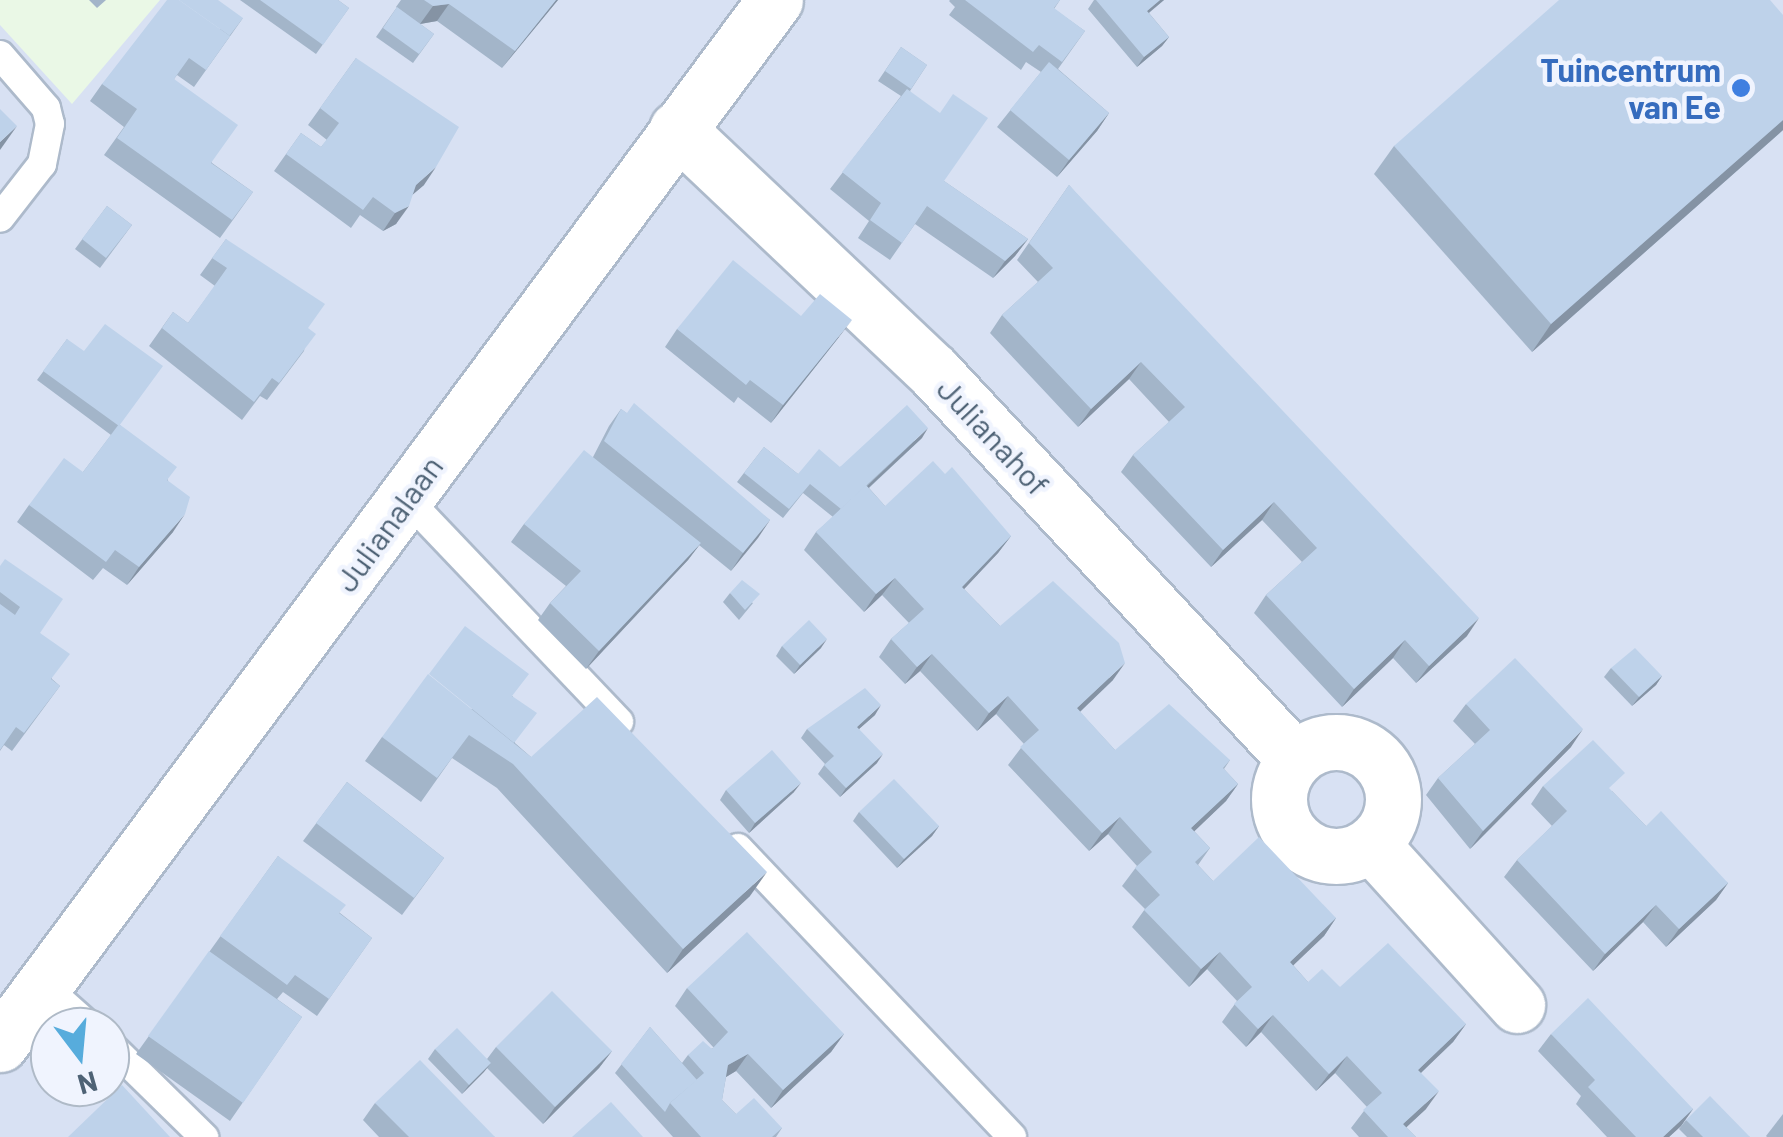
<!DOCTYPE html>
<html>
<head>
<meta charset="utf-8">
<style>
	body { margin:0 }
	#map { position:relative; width:1783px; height:1137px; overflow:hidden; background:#eaeefb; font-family:Barlow,sans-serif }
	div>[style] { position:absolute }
	.residential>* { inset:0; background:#d8e1f3 }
	.education>* { inset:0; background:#eaf8e6 }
	.roads { filter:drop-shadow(2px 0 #adbacb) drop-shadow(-2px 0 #adbacb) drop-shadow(0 2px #adbacb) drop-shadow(0 -2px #adbacb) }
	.lane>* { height:28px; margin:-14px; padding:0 14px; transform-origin:14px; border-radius:14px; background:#fff }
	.street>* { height:55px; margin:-27.5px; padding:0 27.5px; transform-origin:27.5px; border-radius:27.5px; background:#fff }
	.street>.ring { margin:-27.5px; padding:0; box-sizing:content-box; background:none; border:55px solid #fff; border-radius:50% }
	.wall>* { inset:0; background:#a3b5c9 }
	.shaded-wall>* { inset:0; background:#8593a4 }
	.building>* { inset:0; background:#bed2ea }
	.dots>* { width:28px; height:28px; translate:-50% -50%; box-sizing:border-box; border:5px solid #f0f4fe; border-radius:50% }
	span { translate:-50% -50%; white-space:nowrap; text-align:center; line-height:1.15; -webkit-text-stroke:9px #f0f4fe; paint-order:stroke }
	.shop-label { font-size:32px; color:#366cbe; font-weight:700 }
	.right { translate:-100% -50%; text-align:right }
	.street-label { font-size:32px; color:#4e6275 }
	.north { position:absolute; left:30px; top:1007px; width:100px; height:100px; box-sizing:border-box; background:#f0f4fe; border:2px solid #afbac7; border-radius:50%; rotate:164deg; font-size:28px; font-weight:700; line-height:40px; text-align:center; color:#4e6275 }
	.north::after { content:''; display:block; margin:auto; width:35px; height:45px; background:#57acdc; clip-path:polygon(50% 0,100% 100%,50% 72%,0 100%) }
</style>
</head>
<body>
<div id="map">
	<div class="residential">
		<i style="clip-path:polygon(evenodd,0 0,1783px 0,1783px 1137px,0 1137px,0 0,50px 1027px,110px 1027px,110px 1087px,50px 1087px,50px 1027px)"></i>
	</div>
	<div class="education">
		<i style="clip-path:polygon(0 0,160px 0,72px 104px,0 25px)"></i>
	</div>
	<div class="roads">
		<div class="lane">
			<i style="left:0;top:55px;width:70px;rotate:49deg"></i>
			<i style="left:46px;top:108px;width:16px;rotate:76deg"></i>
			<i style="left:50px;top:124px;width:41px;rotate:101.3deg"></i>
			<i style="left:42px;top:164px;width:68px;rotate:127.9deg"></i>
			<i style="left:406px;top:498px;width:309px;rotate:46.4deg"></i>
			<i style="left:738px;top:848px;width:398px;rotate:46.5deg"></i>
			<i style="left:44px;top:986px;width:62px;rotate:41.7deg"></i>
			<i style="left:110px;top:1045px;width:132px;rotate:44.4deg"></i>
		</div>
		<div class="street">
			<i style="left:677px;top:129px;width:352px;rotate:43.4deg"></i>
			<i style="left:933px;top:371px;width:529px;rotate:46.99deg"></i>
			<i class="ring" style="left:1279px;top:742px;width:59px;height:59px"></i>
			<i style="left:1372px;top:845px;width:216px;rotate:47.8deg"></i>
			<i style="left:0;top:1044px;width:1300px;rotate:-53.41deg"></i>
		</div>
	</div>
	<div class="wall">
		<i style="clip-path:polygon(89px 0,106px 0,97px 8px)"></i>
		<i style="clip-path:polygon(240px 0,338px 0,349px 8px,316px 54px)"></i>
		<i style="clip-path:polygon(401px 0,558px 0,502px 68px,437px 21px,420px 24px,396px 7px)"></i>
		<i style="clip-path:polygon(950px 0,1060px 0,1054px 9px,1085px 31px,1058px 69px,1109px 113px,1097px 131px,1057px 177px,997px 127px,1041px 72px,1026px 62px,1021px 70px,949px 15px,955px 7px,949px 1px)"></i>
		<i style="clip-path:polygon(1094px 0,1164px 0,1149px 13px,1169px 37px,1162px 46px,1137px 67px,1088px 9px)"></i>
		<i style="clip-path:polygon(397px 7px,434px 34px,413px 63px,376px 37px)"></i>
		<i style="clip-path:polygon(1783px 15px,1783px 130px,1532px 352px,1374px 174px,1394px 146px)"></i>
		<i style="clip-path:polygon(243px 18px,194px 87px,177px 75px,174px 79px,212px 163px,253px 192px,220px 238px,104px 155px,124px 127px,90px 101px,102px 84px)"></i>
		<i style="clip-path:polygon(901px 47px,927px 65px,910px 91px,944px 181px,1028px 239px,1015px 256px,993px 278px,915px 224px,890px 260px,858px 238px,869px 221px,830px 189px,901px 96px,878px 81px)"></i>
		<i style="clip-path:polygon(356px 58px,424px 185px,412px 195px,396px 224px,383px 231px,360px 215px,351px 228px,274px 171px,301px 133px,321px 147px,327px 140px,308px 125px)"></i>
		<i style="clip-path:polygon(1069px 185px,1467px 636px,1416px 683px,1393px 658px,1342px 707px,1254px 613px,1266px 595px,1302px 562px,1262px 520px,1211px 567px,1121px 472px,1133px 455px,1169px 422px,1129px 379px,1078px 427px,990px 333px,1002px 315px,1038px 282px,1017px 260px)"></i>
		<i style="clip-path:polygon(107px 206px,132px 225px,100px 268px,75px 249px)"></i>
		<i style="clip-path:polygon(226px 239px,308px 328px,304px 351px,267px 400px,260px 396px,242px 420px,149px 346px,173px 312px,188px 323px,215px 286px,200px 275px)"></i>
		<i style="clip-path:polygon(801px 316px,839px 337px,771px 423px,738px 397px,734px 403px,665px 347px,677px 329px)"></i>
		<i style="clip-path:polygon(67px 339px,120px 425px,168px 480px,173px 532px,127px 585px,103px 568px,93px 580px,17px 522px,29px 505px,83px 472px,111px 435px,37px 380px)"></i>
		<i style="clip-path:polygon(621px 409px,770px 520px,731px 571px,699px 545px,688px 560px,586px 669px,538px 620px,550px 603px,566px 586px,511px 542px,524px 524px,593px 457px,609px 426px)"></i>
		<i style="clip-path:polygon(922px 438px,869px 488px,885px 506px,1011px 536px,998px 553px,964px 589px,1000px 626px,1113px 680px,1080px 712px,1115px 750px,1230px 760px,1224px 769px,1238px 784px,1226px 801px,1194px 831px,1210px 848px,1198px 865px,1213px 881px,1336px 918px,1324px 936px,1293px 965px,1308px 982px,1340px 987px,1466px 1024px,1453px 1042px,1421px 1073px,1426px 1109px,1406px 1127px,1416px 1137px,1359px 1137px,1351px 1128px,1367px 1107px,1335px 1073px,1316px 1091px,1261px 1032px,1246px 1047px,1222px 1022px,1237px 1001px,1207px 969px,1189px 987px,1132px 927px,1145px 909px,1122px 886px,1137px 866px,1108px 834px,1089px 851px,1008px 765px,1024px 744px,996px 714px,977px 731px,920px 671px,905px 684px,879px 657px,891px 639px,909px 623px,882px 595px,864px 612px,804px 550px,816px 532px,833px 517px,803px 493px,783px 518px,737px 482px,764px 447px,798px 474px,840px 467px)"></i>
		<i style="clip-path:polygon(0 566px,40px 633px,52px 679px,60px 686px,12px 751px,4px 745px,0 751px)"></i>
		<i style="clip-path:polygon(730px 593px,753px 603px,739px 620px,723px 602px)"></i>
		<i style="clip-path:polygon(782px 646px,821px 648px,794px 674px,776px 656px)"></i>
		<i style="clip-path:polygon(1611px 668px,1662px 676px,1656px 685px,1632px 706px,1604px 677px)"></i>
		<i style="clip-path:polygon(513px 696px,515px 743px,531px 757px,750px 896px,667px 973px,497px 788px,452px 758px,421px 802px,365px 761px,382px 737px)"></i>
		<i style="clip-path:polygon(1466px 704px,1571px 747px,1470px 849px,1426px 795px,1438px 778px,1475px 744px,1453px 721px)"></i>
		<i style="clip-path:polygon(875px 715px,859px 729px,877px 763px,840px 797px,818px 774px,825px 764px,801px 738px,807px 729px)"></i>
		<i style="clip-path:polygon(347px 782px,444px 858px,402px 915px,303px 841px)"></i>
		<i style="clip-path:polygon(1543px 786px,1612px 791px,1646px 826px,1728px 883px,1716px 900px,1666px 947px,1643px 922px,1593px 971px,1504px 877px,1517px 860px,1552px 826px,1531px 804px)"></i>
		<i style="clip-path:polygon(726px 790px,794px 792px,749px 833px,720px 800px)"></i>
		<i style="clip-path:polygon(859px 812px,939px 826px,932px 836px,897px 868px,853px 821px)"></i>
		<i style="clip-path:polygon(278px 856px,340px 913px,372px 938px,317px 1016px,283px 992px,277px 999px,302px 1017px,230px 1121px,136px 1054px)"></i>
		<i style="clip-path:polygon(687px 988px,844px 1034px,831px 1052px,771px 1108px,736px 1071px,726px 1077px,722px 1100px,736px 1114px,782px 1128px,776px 1137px,673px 1137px,615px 1073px,650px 1027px,682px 1063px,688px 1055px,714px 1048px,675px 1006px)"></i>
		<i style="clip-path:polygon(1551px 1034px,1693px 1109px,1681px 1126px,1669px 1137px,1607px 1137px,1576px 1104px,1581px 1096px,1538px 1051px)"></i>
		<i style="clip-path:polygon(496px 1047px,612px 1051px,599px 1068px,543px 1124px,487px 1068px,462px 1094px,428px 1059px,435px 1049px,487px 1059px)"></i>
		<i style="clip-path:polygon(375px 1103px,495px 1137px,379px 1137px,363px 1120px)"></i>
		<i style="clip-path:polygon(1783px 1114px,1783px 1137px,1767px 1137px,1766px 1136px)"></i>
		<i style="clip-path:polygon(1686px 1120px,1750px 1137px,1687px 1137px,1679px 1129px)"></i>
	</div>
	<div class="shaded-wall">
		<i style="clip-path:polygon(556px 0,558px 0,502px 68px,515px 51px)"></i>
		<i style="clip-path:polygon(1160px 0,1164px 0,1140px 20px,1147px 11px)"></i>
		<i style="clip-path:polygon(449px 4px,437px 21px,420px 24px,433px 6px)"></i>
		<i style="clip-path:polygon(1169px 37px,1162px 46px,1137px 67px,1144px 57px)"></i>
		<i style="clip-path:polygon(1109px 113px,1097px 131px,1057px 177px,1069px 160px)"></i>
		<i style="clip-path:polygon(1783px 120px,1783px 130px,1532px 352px,1551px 324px)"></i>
		<i style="clip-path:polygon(17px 126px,0 150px,0 142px)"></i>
		<i style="clip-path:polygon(436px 167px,424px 185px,404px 202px,416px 185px)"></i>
		<i style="clip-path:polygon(409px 206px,396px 224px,383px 231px,395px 213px)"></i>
		<i style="clip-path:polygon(1028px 239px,1015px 256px,993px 278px,1005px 261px)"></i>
		<i style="clip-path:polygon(852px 320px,839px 337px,771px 423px,783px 405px)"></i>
		<i style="clip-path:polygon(1141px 362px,1129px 379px,1078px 427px,1091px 409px)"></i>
		<i style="clip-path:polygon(928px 428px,922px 438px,835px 519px,842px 510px)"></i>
		<i style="clip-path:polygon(1274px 502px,1262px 520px,1211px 567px,1223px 550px)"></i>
		<i style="clip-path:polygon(185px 514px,173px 532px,127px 585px,139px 567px)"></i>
		<i style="clip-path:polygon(770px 520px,758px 538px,731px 571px,743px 553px)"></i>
		<i style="clip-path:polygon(1011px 536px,998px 553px,950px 604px,962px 587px)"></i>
		<i style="clip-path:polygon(701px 543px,688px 560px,586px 669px,599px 651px)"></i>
		<i style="clip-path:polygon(895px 578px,882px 595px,864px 612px,876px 594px)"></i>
		<i style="clip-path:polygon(1479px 618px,1467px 636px,1416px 683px,1429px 666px)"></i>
		<i style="clip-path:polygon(827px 639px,821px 648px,794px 674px,800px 665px)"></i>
		<i style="clip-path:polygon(1405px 640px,1393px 658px,1342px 707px,1354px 689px)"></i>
		<i style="clip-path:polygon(932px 654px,920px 671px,905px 684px,917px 667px)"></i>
		<i style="clip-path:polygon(1125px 663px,1113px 680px,1065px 726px,1077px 708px)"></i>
		<i style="clip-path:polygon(1662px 676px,1656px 685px,1632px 706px,1639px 697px)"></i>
		<i style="clip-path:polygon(1008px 696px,996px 714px,977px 731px,989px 713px)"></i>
		<i style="clip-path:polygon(881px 705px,875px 715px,851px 736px,857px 727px)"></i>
		<i style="clip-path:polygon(1583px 729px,1571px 747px,1470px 849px,1483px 831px)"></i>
		<i style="clip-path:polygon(883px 754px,877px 763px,840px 797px,846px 788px)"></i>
		<i style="clip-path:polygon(801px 783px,794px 792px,749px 833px,755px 823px)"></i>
		<i style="clip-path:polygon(1238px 784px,1226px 801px,1179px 846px,1191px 828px)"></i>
		<i style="clip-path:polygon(1120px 817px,1108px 834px,1089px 851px,1102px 833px)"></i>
		<i style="clip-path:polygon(939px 826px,932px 836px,897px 868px,904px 859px)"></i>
		<i style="clip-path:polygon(767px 872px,750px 896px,667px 973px,683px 949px)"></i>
		<i style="clip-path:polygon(1728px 883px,1716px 900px,1666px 947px,1679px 929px)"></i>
		<i style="clip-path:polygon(1656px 905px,1643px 922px,1593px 971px,1605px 954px)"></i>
		<i style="clip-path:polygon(1336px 918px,1324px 936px,1278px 980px,1290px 962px)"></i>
		<i style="clip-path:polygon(1220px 952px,1207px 969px,1189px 987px,1201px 969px)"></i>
		<i style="clip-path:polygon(1273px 1015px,1261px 1032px,1246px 1047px,1258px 1029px)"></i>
		<i style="clip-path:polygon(1466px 1024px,1453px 1042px,1406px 1087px,1418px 1070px)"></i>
		<i style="clip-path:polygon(844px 1034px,831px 1052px,771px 1108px,783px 1090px)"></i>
		<i style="clip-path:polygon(612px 1051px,599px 1068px,543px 1124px,555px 1107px)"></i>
		<i style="clip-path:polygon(748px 1054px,736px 1071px,716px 1083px,728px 1065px)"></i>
		<i style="clip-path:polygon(1347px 1056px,1335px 1073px,1316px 1091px,1329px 1074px)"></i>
		<i style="clip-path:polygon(491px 1063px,484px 1072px,462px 1094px,469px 1085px)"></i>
		<i style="clip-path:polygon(1439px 1091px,1426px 1109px,1396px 1137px,1403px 1124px)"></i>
		<i style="clip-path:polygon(1693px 1109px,1681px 1126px,1669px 1137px,1663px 1137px)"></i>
	</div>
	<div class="building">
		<i style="clip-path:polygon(167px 0,179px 0,230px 36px,206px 70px,189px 58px,174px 79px,238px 125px,211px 163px,253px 192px,232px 220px,117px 138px,137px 109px,102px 84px)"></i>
		<i style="clip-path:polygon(179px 0,218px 0,243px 18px,224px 43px,230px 36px)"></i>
		<i style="clip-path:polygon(260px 0,338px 0,349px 8px,323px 45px)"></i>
		<i style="clip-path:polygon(424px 0,556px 0,515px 51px,449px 4px,433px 6px)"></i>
		<i style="clip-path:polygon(965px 0,1060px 0,1054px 8px,1085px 31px,1062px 62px,1039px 45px,1033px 52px)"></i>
		<i style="clip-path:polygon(1096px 0,1160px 0,1147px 11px,1169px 37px,1144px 57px)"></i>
		<i style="clip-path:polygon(1559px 0,1770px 0,1783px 15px,1783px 120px,1551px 324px,1394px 146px)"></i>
		<i style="clip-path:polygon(397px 7px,434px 34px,419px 54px,383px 28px)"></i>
		<i style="clip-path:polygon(901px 47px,927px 65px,911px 89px,885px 71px)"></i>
		<i style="clip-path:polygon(356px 58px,459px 127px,436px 167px,416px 185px,409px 206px,395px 213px,373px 197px,363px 210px,286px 154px,301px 133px,321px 147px,339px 123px,320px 108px)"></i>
		<i style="clip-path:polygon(1049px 62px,1109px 113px,1069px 160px,1010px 110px)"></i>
		<i style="clip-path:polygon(907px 89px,940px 113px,953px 94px,988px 118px,944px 181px,1028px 239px,1005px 261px,927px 206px,902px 243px,870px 220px,881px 203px,842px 172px)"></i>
		<i style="clip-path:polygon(0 109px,17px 126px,0 142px)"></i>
		<i style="clip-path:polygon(1069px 185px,1479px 618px,1429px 666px,1405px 640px,1354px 689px,1266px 595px,1317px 548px,1274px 502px,1223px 550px,1133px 455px,1185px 407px,1141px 362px,1091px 409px,1002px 315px,1053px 268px,1029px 243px)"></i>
		<i style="clip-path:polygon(107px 206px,132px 225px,106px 258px,82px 239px)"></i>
		<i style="clip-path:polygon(226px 239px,325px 304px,308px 328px,316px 334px,279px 383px,272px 378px,254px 402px,162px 328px,173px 312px,188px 323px,227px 268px,212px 258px)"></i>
		<i style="clip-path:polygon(733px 260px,801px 316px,820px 294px,852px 320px,783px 405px,750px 380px,746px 385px,677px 329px)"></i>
		<i style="clip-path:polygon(105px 324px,163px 366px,119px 426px,43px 371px,67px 339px,84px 351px)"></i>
		<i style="clip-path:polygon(634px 403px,770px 520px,743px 553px,604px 441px,621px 409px,627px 413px)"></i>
		<i style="clip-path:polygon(907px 405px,928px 428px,841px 509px,810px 484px,789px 509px,744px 473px,764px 447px,798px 474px,819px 449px,840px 467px)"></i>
		<i style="clip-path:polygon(119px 424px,177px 467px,167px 480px,190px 497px,185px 514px,139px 567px,115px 550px,106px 562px,29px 505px,64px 458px,83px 472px)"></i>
		<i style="clip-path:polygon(584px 450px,701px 543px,599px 651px,550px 603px,581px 571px,524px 524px)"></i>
		<i style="clip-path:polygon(933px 461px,945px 474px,952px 467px,1011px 536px,962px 587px,1000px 626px,1053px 581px,1119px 643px,1125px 663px,1077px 708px,1115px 750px,1169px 704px,1230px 760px,1223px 768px,1238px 784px,1191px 828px,1210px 848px,1195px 862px,1213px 881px,1259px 837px,1336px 918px,1290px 962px,1308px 982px,1322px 969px,1340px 987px,1388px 943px,1466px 1024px,1418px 1070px,1439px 1091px,1403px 1124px,1416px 1137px,1388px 1137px,1363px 1110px,1382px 1093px,1347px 1056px,1329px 1074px,1273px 1015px,1258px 1029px,1234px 1004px,1252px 987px,1220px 952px,1201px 969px,1144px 910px,1160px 895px,1135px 868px,1152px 852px,1120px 817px,1102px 833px,1020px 747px,1039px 730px,1008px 696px,989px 713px,932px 654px,917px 667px,891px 639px,924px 609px,895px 578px,876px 594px,816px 532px,866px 485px,885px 506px)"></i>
		<i style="clip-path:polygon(5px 559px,63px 599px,40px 633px,70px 654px,51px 679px,60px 686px,24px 733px,16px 727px,0 750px,0 604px,15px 615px,20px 607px,0 592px,0 566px)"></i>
		<i style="clip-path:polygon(742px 580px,760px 594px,745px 610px,730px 593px)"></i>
		<i style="clip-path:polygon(809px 620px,827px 639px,800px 665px,782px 646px)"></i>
		<i style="clip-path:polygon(465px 626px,529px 674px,512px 696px,537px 713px,514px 743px,429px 674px)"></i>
		<i style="clip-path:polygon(1635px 648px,1662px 676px,1639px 697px,1611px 668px)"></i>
		<i style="clip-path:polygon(1515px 658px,1583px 729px,1483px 831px,1438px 778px,1490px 730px,1466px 704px)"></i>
		<i style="clip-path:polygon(428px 674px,531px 757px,597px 697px,767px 872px,683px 949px,513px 764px,469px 735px,437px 778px,382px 737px)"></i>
		<i style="clip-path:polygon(865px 688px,881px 705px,857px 727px,883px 754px,846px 788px,824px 765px,834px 756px,807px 729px)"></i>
		<i style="clip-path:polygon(1593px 740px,1625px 773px,1609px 788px,1646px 826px,1661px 811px,1728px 883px,1679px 929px,1656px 905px,1605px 954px,1517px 860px,1567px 811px,1543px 786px)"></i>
		<i style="clip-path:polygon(772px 750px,801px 783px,755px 823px,726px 790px)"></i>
		<i style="clip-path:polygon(894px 779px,939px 826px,904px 859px,859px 812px)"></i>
		<i style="clip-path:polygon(347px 782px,444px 858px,414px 898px,316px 823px)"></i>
		<i style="clip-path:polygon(278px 856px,346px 905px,339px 913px,372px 938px,329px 999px,295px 975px,287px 985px,220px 936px)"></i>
		<i style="clip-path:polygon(747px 932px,844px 1034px,783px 1090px,748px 1054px,728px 1065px,722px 1100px,736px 1114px,754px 1098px,782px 1128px,772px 1137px,701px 1137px,670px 1103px,704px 1073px,688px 1055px,703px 1041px,712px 1049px,728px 1032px,687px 988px)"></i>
		<i style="clip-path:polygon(209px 951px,302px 1017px,243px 1103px,148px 1036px)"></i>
		<i style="clip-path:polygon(552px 991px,612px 1051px,555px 1107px,496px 1047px)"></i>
		<i style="clip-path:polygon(1588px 998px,1693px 1109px,1663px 1137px,1636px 1137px,1588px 1087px,1595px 1080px,1551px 1034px)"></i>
		<i style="clip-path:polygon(650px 1027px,697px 1080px,670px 1103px,665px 1112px,621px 1064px)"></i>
		<i style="clip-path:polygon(457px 1028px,491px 1063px,469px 1085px,435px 1049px)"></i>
		<i style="clip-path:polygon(420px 1060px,495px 1137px,409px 1137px,375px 1103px)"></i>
		<i style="clip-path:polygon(122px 1085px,170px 1137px,68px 1137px)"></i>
		<i style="clip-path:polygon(1710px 1096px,1750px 1137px,1703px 1137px,1686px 1120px)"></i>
		<i style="clip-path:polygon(611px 1102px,643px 1137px,572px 1137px)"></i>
	</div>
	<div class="dots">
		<i style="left:1741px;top:88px;background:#3f7fe0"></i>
	</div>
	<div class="shop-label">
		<span class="right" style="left:1721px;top:88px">Tuincentrum<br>van Ee</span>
	</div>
	<div class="street-label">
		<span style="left:994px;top:436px;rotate:47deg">Julianahof</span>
		<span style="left:388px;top:523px;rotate:-54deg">Julianalaan</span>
	</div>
	<div class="north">N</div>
</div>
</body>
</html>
